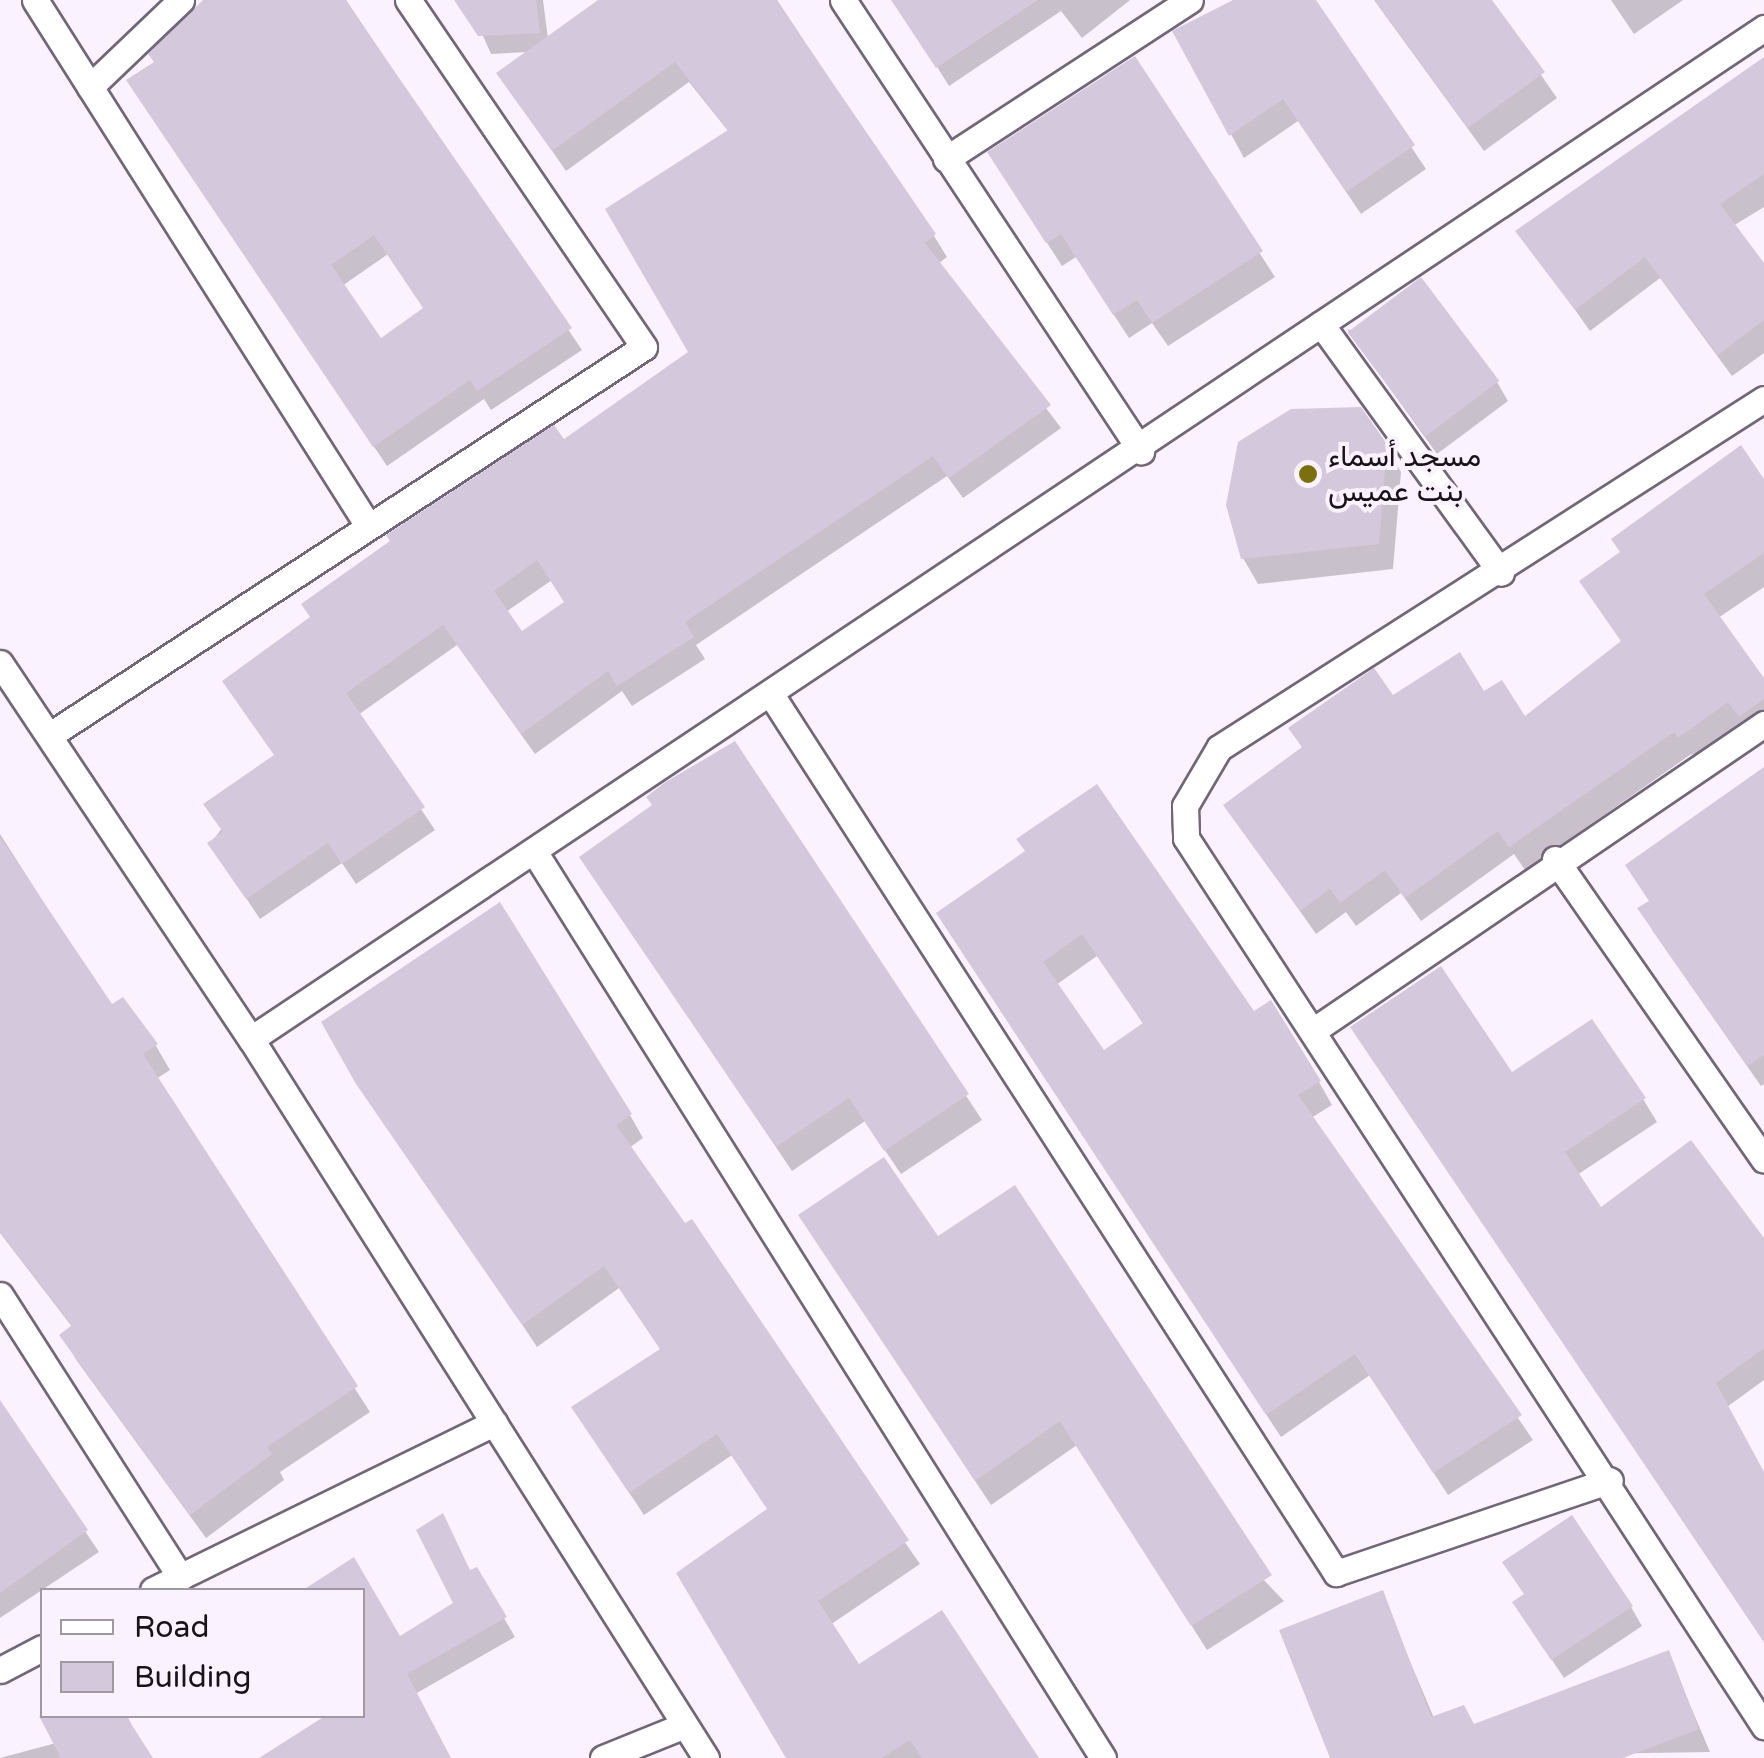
<!DOCTYPE html>
<meta charset="utf-8">
<style>
body{margin:0}
#map{position:relative;width:1764px;height:1758px;overflow:hidden;background:#faf2fe;font-family:"Varela Round",Vazirmatn,sans-serif}
div>[style]{position:absolute}
.shadow>*{inset:0;background:#0003}
.building>*{inset:0;background:#d4c9dc;transform-origin:0 0}
.roads{filter:drop-shadow(2px 0 #726778) drop-shadow(-2px 0 #726778) drop-shadow(0 2px #726778) drop-shadow(0 -2px #726778)}
.minor>*{height:25px;margin:-12.5px;padding:0 12.5px;transform-origin:12.5px;border-radius:12.5px;background:#fff}
.dots>*{width:28px;height:28px;translate:-50% -50%;box-sizing:border-box;border:5px solid #faf2fe;border-radius:50%}
span{translate:-50% -50%;white-space:nowrap;text-align:center;line-height:1.15;-webkit-text-stroke:8px #faf2fe;paint-order:stroke}
.poi-label{font-size:30px;color:#171319}
.left{translate:0 -50%;text-align:left}
.legend{position:absolute;left:40px;top:1588px;width:325px;height:130px;box-sizing:border-box;background:#faf2fe;border:2px solid #9f99a2;margin:0;padding:12px 18px;list-style:none;font-size:30px;color:#171319}
.legend li{display:flex;align-items:center;gap:20px;height:50px}
.legend b{width:50px;border:2px solid #9f99a2}
</style>
<div id="map">
<div class="shadow">
<div style="clip-path:polygon(evenodd,210px 0,346px 0,582px 350px,491px 410px,484px 399px,387px 466px,141px 101px,156px 64px,210px 0,388px 254px,425px 310px,380px 341px,342px 286px,388px 254px)"></div>
<div style="clip-path:polygon(evenodd,467px 0,543px 0,548px 39px,602px 0,777px 0,934px 236px,947px 257px,938px 264px,1061px 428px,963px 498px,947px 476px,696px 645px,705px 659px,632px 706px,622px 691px,535px 754px,457px 645px,358px 715px,435px 830px,356px 884px,342px 863px,260px 919px,210px 844px,276px 757px,225px 682px,692px 353px,729px 132px,689px 82px,566px 171px,499px 74px,529px 52px,491px 54px,467px 0,552px 580px,566px 603px,522px 635px,506px 612px,552px 580px)"></div>
<div style="clip-path:polygon(895px 0,1130px 0,1082px 38px,1061px 11px,949px 86px)"></div>
<div style="clip-path:polygon(1237px 0,1313px 0,1426px 169px,1361px 214px,1298px 121px,1244px 158px,1175px 32px)"></div>
<div style="clip-path:polygon(1374px 0,1489px 0,1557px 98px,1484px 151px)"></div>
<div style="clip-path:polygon(1611px 0,1683px 0,1634px 34px)"></div>
<div style="clip-path:polygon(1134px 59px,1275px 277px,1168px 346px,1152px 323px,1129px 338px,1076px 257px,1062px 266px,1004px 176px)"></div>
<div style="clip-path:polygon(1764px 59px,1764px 207px,1733px 226px,1764px 268px,1764px 353px,1732px 376px,1660px 278px,1590px 331px,1519px 231px)"></div>
<div style="clip-path:polygon(1347px 329px,1497px 382px,1508px 401px,1437px 454px)"></div>
<div style="clip-path:polygon(1385px 445px,1401px 472px,1393px 569px,1258px 584px,1243px 558px)"></div>
<div style="clip-path:polygon(1741px 449px,1764px 483px,1764px 587px,1718px 618px,1764px 683px,1764px 734px,1690px 755px,1525px 870px,1514px 854px,1421px 921px,1401px 893px,1356px 926px,1346px 912px,1316px 934px,1226px 806px,1303px 749px,1291px 729px,1393px 698px,1484px 695px,1525px 720px,1623px 644px,1582px 582px,1622px 553px,1614px 539px)"></div>
<div style="clip-path:polygon(735px 745px,982px 1120px,901px 1174px,865px 1121px,792px 1171px,597px 882px)"></div>
<div style="clip-path:polygon(1764px 770px,1764px 1084px,1761px 1086px,1652px 930px,1651px 902px)"></div>
<div style="clip-path:polygon(0 834px,111px 1008px,122px 1000px,156px 1046px,170px 1070px,156px 1079px,370px 1412px,280px 1472px,284px 1480px,206px 1538px,77px 1361px,62px 1336px,73px 1328px,0 1233px)"></div>
<div style="clip-path:polygon(evenodd,1027px 853px,1253px 1015px,1319px 1082px,1332px 1105px,1311px 1118px,1533px 1440px,1448px 1495px,1370px 1375px,1281px 1437px,953px 936px,1027px 853px,1097px 956px,1144px 1025px,1103px 1054px,1056px 985px,1097px 956px)"></div>
<div style="clip-path:polygon(337px 1046px,630px 1115px,643px 1138px,629px 1148px,920px 1564px,830px 1625px,859px 1668px,1035px 1758px,787px 1758px,769px 1510px,732px 1455px,644px 1515px,588px 1431px,661px 1350px,619px 1288px,537px 1347px)"></div>
<div style="clip-path:polygon(1367px 1051px,1643px 1099px,1657px 1122px,1577px 1175px,1600px 1211px,1764px 1241px,1764px 1380px,1727px 1407px,1764px 1474px,1764px 1642px)"></div>
<div style="clip-path:polygon(816px 1240px,937px 1240px,1284px 1601px,1207px 1650px,1077px 1445px,991px 1505px)"></div>
<div style="clip-path:polygon(0 1405px,99px 1552px,0 1618px)"></div>
<div style="clip-path:polygon(353px 1561px,399px 1640px,457px 1604px,476px 1570px,515px 1637px,415px 1694px,449px 1758px,263px 1758px,330px 1716px,362px 1716px,362px 1590px,307px 1590px)"></div>
<div style="clip-path:polygon(1381px 1593px,1434px 1718px,1473px 1726px,1668px 1653px,1710px 1752px,1330px 1758px)"></div>
<div style="clip-path:polygon(1526px 1596px,1631px 1607px,1642px 1626px,1564px 1678px,1526px 1621px)"></div>
<div style="clip-path:polygon(56px 1716px,127px 1716px,149px 1758px,0 1758px,56px 1743px,45px 1721px)"></div>
</div>
<div class="building">
<div style="clip-path:polygon(evenodd,203px 0,345px 0,572px 328px,477px 391px,470px 380px,373px 447px,126px 80px,154px 62px,148px 54px,203px 0,374px 235px,423px 308px,381px 338px,331px 265px,374px 235px)"></div>
<div style="clip-path:polygon(454px 0,536px 0,540px 33px,478px 36px)"></div>
<div style="clip-path:polygon(evenodd,598px 0,776px 0,936px 234px,925px 243px,1051px 405px,949px 478px,933px 456px,685px 622px,694px 637px,617px 686px,608px 671px,521px 734px,443px 625px,346px 693px,425px 807px,342px 864px,328px 843px,246px 899px,207px 843px,223px 832px,203px 804px,274px 755px,222px 681px,310px 617px,301px 604px,390px 541px,386px 535px,554px 425px,564px 439px,688px 352px,605px 209px,728px 130px,675px 62px,552px 151px,496px 73px,598px 0,537px 560px,564px 602px,522px 631px,494px 591px,537px 560px)"></div>
<div style="clip-path:polygon(891px 0,1038px 0,936px 68px)"></div>
<div style="clip-path:polygon(1233px 0,1316px 0,1415px 145px,1346px 192px,1283px 99px,1229px 136px,1172px 31px)"></div>
<div style="clip-path:polygon(1375px 0,1492px 0,1545px 72px,1468px 128px)"></div>
<div style="clip-path:polygon(1135px 56px,1263px 251px,1152px 323px,1137px 300px,1113px 315px,1061px 234px,1046px 243px,987px 152px)"></div>
<div style="clip-path:polygon(1764px 57px,1764px 174px,1720px 204px,1764px 263px,1764px 320px,1718px 355px,1645px 257px,1575px 310px,1515px 231px)"></div>
<div style="left:1421px;top:277px;width:130px;height:92px;rotate:53deg"></div>
<div style="clip-path:polygon(1361px 407px,1387px 444px,1379px 544px,1241px 559px,1226px 505px,1238px 442px,1291px 409px)"></div>
<div style="clip-path:polygon(1741px 445px,1764px 479px,1764px 553px,1704px 594px,1764px 678px,1764px 699px,1739px 717px,1728px 702px,1678px 738px,1674px 732px,1509px 847px,1498px 831px,1405px 898px,1385px 870px,1340px 903px,1330px 889px,1300px 911px,1223px 805px,1302px 747px,1288px 728px,1374px 668px,1393px 695px,1460px 652px,1484px 691px,1502px 680px,1525px 716px,1621px 641px,1579px 581px,1620px 552px,1611px 539px)"></div>
<div style="clip-path:polygon(735px 741px,969px 1094px,884px 1151px,849px 1098px,776px 1147px,579px 857px,652px 805px,646px 797px,664px 783px)"></div>
<div style="clip-path:polygon(1764px 767px,1764px 1055px,1747px 1066px,1637px 908px,1649px 901px,1625px 865px)"></div>
<div style="clip-path:polygon(evenodd,1097px 784px,1254px 1011px,1271px 1000px,1321px 1081px,1298px 1095px,1522px 1415px,1433px 1473px,1355px 1354px,1266px 1415px,936px 913px,1025px 851px,1016px 839px,1097px 784px,1082px 934px,1143px 1023px,1104px 1050px,1043px 962px,1082px 934px)"></div>
<div style="clip-path:polygon(0 837px,112px 1004px,123px 997px,158px 1044px,143px 1054px,358px 1386px,267px 1447px,272px 1454px,190px 1515px,59px 1335px,72px 1325px,0 1232px)"></div>
<div style="clip-path:polygon(500px 902px,632px 1114px,616px 1125px,685px 1223px,692px 1219px,909px 1540px,818px 1601px,859px 1664px,942px 1610px,1039px 1758px,922px 1758px,910px 1740px,881px 1758px,786px 1758px,676px 1573px,767px 1509px,717px 1434px,629px 1493px,571px 1407px,660px 1349px,604px 1266px,522px 1325px,356px 1084px,321px 1022px)"></div>
<div style="clip-path:polygon(1441px 966px,1512px 1072px,1592px 1019px,1646px 1098px,1565px 1152px,1601px 1207px,1691px 1140px,1764px 1238px,1764px 1348px,1716px 1383px,1764px 1472px,1764px 1642px,1350px 1027px)"></div>
<div style="clip-path:polygon(884px 1157px,938px 1236px,1015px 1185px,1272px 1575px,1191px 1626px,1060px 1421px,975px 1481px,798px 1215px)"></div>
<div style="clip-path:polygon(0 1400px,88px 1530px,0 1593px)"></div>
<div style="clip-path:polygon(443px 1513px,470px 1570px,477px 1567px,507px 1617px,407px 1674px,451px 1758px,259px 1758px,325px 1716px,362px 1716px,362px 1590px,303px 1590px,354px 1557px,400px 1636px,453px 1603px,416px 1530px)"></div>
<div style="clip-path:polygon(1572px 1515px,1633px 1606px,1551px 1660px,1512px 1602px,1524px 1594px,1502px 1562px)"></div>
<div style="clip-path:polygon(1383px 1590px,1431px 1717px,1464px 1705px,1474px 1724px,1669px 1650px,1699px 1729px,1623px 1758px,1330px 1758px,1279px 1630px)"></div>
<div style="clip-path:polygon(39px 1716px,126px 1716px,153px 1758px,61px 1758px)"></div>
</div>
<div class="roads">
<div class="minor">
<div style="left:35px;top:0;width:620px;rotate:57.64deg"></div>
<div style="left:843px;top:0;width:541px;rotate:56.55deg"></div>
<div style="left:90px;top:87px;width:126px;rotate:-43.7deg"></div>
<div style="left:946px;top:159px;width:291px;rotate:-33.1deg"></div>
<div style="left:1321px;top:324px;width:307px;rotate:54.1deg"></div>
<div style="left:1764px;top:399px;width:647px;rotate:147.37deg"></div>
<div style="left:1219px;top:748px;width:67px;rotate:120.4deg"></div>
<div style="left:1185px;top:806px;width:32px;rotate:88deg"></div>
<div style="left:1186px;top:838px;width:1060px;rotate:56.94deg"></div>
<div style="left:0;top:663px;width:452px;rotate:56.3deg"></div>
<div style="left:251px;top:1039px;width:851px;rotate:57.67deg"></div>
<div style="left:772px;top:696px;width:1043px;rotate:57.25deg"></div>
<div style="left:1336px;top:1573px;width:289px;rotate:-18.7deg"></div>
<div style="left:50px;top:735px;width:709px;rotate:-33.15deg"></div>
<div style="left:644px;top:347px;width:420px;rotate:-124.2deg"></div>
<div style="left:537px;top:856px;width:1065px;rotate:57.89deg"></div>
<div style="left:1555px;top:859px;width:366px;rotate:55.2deg"></div>
<div style="left:1317px;top:1028px;width:541px;rotate:-34.22deg"></div>
<div style="left:251px;top:1039px;width:1820px;rotate:-33.75deg"></div>
<div style="left:0;top:1295px;width:335px;rotate:57.4deg"></div>
<div style="left:153px;top:1590px;width:380px;rotate:-26.1deg"></div>
<div style="left:0;top:1670px;width:47px;rotate:-27.6deg"></div>
<div style="left:603px;top:1758px;width:88px;rotate:-21.9deg"></div>
</div>
</div>
<div class="dots">
<div style="left:1308px;top:474px;background:#7a700f"></div>
</div>
<div class="poi-label">
<span class="left" style="left:1328px;top:474px">مسجد أسماء<br>بنت عميس</span>
</div>
<ul class="legend">
<li><b style="height:12px;background:#fff"></b>Road</li>
<li><b style="height:28px;background:#d4c9dc"></b>Building</li>
</ul>
</div>
